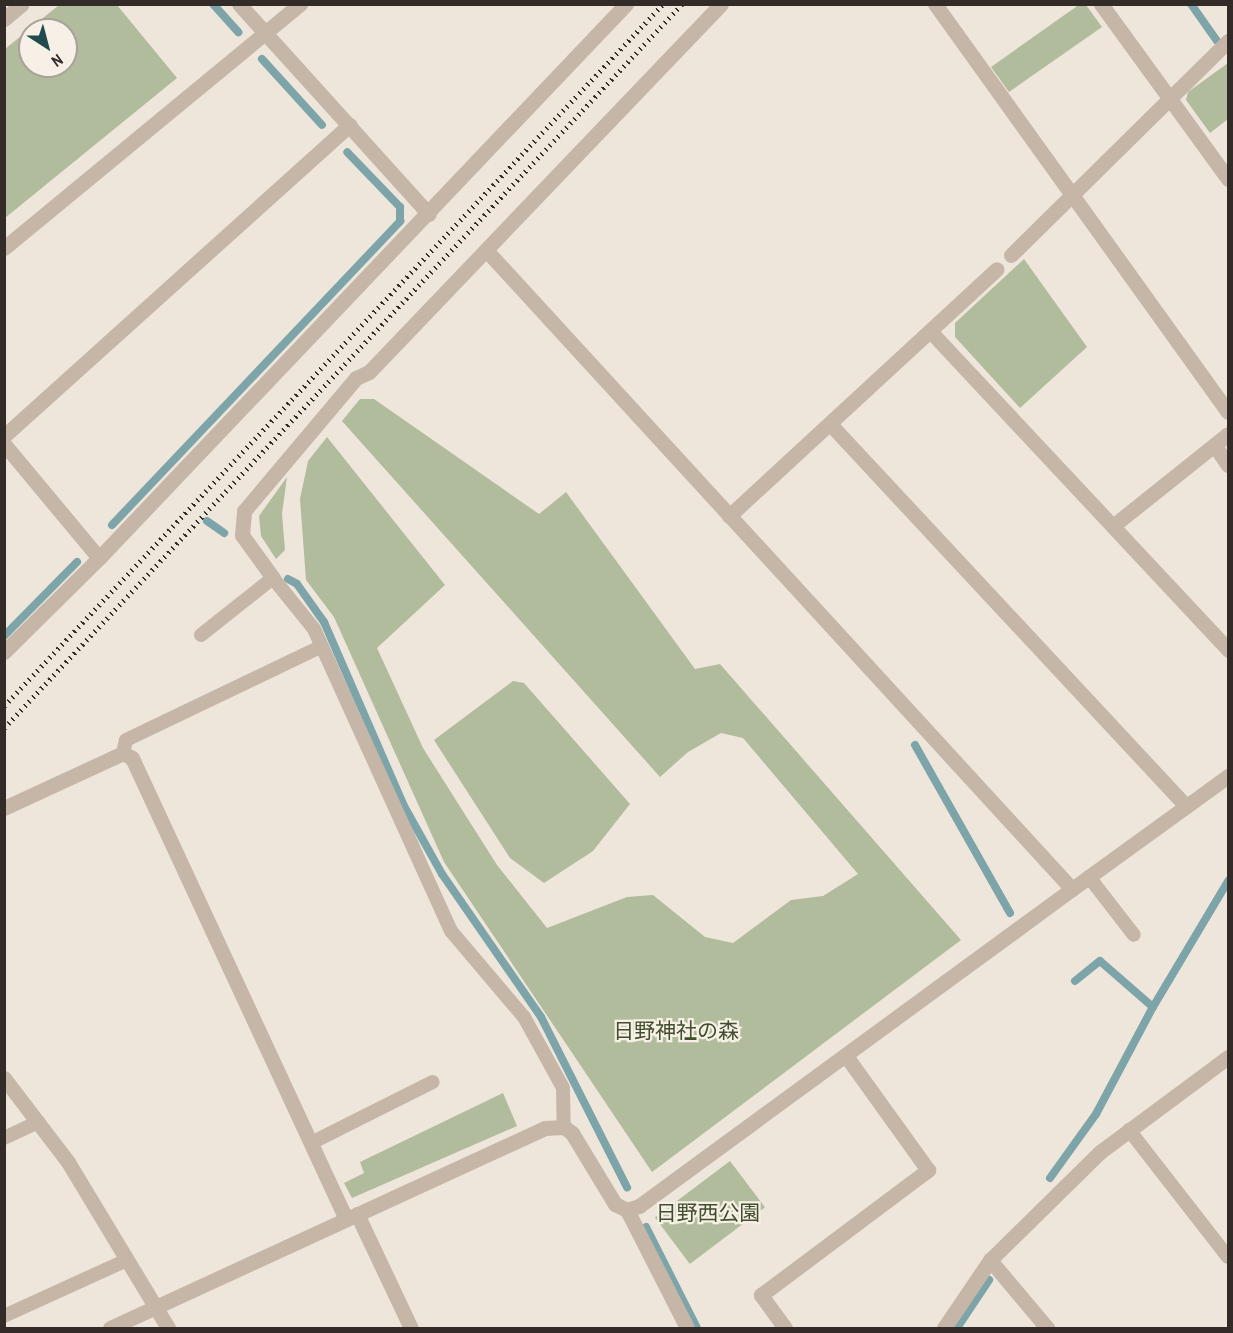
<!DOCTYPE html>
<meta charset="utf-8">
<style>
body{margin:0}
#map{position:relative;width:1233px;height:1333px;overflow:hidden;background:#efe6db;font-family:"Archivo Narrow","Noto Sans JP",sans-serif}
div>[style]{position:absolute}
.green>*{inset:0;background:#b0bc9c;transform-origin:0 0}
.stream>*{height:8px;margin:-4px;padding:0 4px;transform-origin:4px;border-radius:4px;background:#7da5a9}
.service>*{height:14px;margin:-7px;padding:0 7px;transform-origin:7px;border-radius:7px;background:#c5b6a8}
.minor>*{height:15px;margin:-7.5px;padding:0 7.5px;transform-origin:7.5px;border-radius:7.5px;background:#c5b6a8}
.tertiary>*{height:15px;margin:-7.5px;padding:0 7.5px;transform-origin:7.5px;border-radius:7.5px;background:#c5b6a8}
.rail>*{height:4.5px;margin-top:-2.25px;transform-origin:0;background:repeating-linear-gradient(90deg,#332b27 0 1.5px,transparent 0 6px)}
span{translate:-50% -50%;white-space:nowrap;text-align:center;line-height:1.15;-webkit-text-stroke:4.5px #f7f0e6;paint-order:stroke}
.park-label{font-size:21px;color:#414f2e}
.frame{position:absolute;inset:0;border:6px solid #332b27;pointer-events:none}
.north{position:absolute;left:18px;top:18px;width:60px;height:60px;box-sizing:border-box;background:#f7f0e6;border:2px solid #a9a19a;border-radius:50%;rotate:144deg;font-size:16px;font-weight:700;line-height:24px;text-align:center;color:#332b27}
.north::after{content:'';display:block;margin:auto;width:21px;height:27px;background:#214b50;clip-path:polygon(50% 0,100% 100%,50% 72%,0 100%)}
</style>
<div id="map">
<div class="green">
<div style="clip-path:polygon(1080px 4px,1086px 5px,1102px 27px,1009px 92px,991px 67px)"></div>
<div style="clip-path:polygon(evenodd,59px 5px,117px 5px,177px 78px,5px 218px,5px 49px,59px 5px,30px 30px,66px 30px,66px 66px,30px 66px,30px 30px)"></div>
<div style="clip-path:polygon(1228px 63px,1228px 119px,1210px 133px,1186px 100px,1188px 92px)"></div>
<div style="clip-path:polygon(1024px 259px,1087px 347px,1020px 408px,955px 337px,955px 323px)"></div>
<div style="clip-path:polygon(360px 399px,374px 399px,539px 514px,566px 492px,695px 669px,720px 664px,961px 940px,652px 1172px,444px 862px,334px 617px,306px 580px,300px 499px,308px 461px,327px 437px,445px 585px,377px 648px,423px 748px,497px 865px,547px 928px,627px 897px,653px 895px,705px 937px,733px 943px,791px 900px,823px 896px,858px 874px,743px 738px,721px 733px,688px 752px,660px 777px,342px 421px)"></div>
<div style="clip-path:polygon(287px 477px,282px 514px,285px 550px,276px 559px,261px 536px,259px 516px)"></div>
<div style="clip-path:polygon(513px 681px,524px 683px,630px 804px,593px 851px,544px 883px,510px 858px,434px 740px)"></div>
<div style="clip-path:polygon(503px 1093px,517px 1126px,352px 1198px,344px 1183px,364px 1173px,360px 1162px)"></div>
<div style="left:730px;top:1161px;width:58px;height:94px;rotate:53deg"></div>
</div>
<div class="stream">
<div style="left:213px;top:4px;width:38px;rotate:48deg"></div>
<div style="left:1191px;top:4px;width:45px;rotate:54.9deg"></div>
<div style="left:262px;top:59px;width:89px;rotate:47.7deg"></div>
<div style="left:207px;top:521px;width:21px;rotate:35deg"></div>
<div style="left:112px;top:525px;width:419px;rotate:-46.5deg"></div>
<div style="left:400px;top:221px;width:14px;rotate:-90deg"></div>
<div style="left:400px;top:207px;width:76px;rotate:-133.9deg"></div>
<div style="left:288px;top:579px;width:10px;rotate:29deg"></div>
<div style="left:297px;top:584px;width:47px;rotate:54.6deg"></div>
<div style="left:324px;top:622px;width:201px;rotate:66.5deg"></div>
<div style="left:404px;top:806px;width:78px;rotate:60.8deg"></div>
<div style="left:442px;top:874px;width:174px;rotate:55.3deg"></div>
<div style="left:541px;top:1017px;width:191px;rotate:63.2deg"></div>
<div style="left:4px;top:636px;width:104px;rotate:-45.4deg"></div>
<div style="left:915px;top:745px;width:193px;rotate:60.5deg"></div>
<div style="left:1075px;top:981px;width:32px;rotate:-39deg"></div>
<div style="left:1100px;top:961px;width:70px;rotate:41deg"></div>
<div style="left:1050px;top:1178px;width:79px;rotate:-54.3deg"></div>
<div style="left:1096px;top:1114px;width:121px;rotate:-62deg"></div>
<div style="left:1153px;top:1007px;width:147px;rotate:-59.2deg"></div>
<div style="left:646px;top:1227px;width:113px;rotate:63.2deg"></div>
<div style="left:957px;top:1328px;width:58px;rotate:-56.3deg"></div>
</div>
<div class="service">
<div style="left:201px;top:635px;width:92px;rotate:-38.4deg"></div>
<div style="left:273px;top:578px;width:65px;rotate:51.2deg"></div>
<div style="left:314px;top:629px;width:332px;rotate:65.6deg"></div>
<div style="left:451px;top:931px;width:113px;rotate:49.7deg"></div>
<div style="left:524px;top:1017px;width:81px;rotate:61.2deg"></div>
<div style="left:563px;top:1088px;width:39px;rotate:89deg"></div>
<div style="left:123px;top:753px;width:13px;rotate:-77deg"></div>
<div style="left:126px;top:740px;width:217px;rotate:-25.6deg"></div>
<div style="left:1089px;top:877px;width:73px;rotate:52.2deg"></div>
<div style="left:1129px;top:1130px;width:161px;rotate:52.1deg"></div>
<div style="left:4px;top:1138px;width:38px;rotate:-25deg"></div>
<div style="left:311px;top:1143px;width:136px;rotate:-26.6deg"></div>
<div style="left:4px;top:1316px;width:135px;rotate:-24.5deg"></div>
</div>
<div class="minor">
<div style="left:935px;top:4px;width:502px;rotate:54.32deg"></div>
<div style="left:1101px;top:4px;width:216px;rotate:54deg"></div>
<div style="left:4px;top:19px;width:23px;rotate:-40deg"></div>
<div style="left:4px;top:248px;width:384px;rotate:-39.5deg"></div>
<div style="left:486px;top:250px;width:867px;rotate:47.48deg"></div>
<div style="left:1072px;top:889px;width:193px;rotate:-35.9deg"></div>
<div style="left:1011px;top:255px;width:305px;rotate:-44.6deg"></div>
<div style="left:930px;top:331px;width:437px;rotate:46.9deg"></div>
<div style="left:830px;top:424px;width:522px;rotate:47.02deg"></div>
<div style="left:4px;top:436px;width:465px;rotate:-42deg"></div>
<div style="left:4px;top:444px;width:148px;rotate:50.2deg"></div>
<div style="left:1215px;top:446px;width:23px;rotate:56deg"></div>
<div style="left:729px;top:516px;width:364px;rotate:-42.7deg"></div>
<div style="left:1114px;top:525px;width:146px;rotate:-38.6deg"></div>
<div style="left:273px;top:578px;width:53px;rotate:-125.8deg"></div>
<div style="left:242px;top:535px;width:24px;rotate:-85deg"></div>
<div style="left:244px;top:511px;width:174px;rotate:-49.9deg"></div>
<div style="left:356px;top:378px;width:14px;rotate:-25deg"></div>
<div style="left:369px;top:372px;width:509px;rotate:-46.27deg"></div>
<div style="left:4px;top:652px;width:134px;rotate:-44.7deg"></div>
<div style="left:99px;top:558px;width:765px;rotate:-46.43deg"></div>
<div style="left:4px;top:808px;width:131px;rotate:-24.8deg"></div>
<div style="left:123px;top:753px;width:10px;rotate:29deg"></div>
<div style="left:132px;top:758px;width:508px;rotate:65.1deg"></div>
<div style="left:627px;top:1210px;width:132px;rotate:63deg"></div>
<div style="left:357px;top:1214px;width:126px;rotate:64.7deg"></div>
<div style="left:990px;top:1260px;width:89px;rotate:50deg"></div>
<div style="left:785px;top:1328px;width:41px;rotate:-126deg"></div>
<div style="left:761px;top:1295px;width:209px;rotate:-36.8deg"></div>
<div style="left:928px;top:1170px;width:140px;rotate:-125.7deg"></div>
<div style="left:944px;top:1328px;width:82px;rotate:-55.9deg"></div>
<div style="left:990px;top:1260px;width:154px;rotate:-44.5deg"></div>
<div style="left:1100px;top:1152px;width:159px;rotate:-36.6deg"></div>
</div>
<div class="tertiary">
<div style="left:239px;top:4px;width:283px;rotate:47.9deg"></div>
<div style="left:4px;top:1078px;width:106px;rotate:52.7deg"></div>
<div style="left:68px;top:1162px;width:194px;rotate:58.9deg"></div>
<div style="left:110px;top:1328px;width:479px;rotate:-24.7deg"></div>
<div style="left:545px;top:1128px;width:19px;rotate:-3deg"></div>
<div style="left:564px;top:1127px;width:10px;rotate:37deg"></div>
<div style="left:572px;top:1133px;width:83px;rotate:58.8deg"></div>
<div style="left:615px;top:1204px;width:13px;rotate:27deg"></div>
<div style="left:627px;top:1210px;width:13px;rotate:-18deg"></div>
<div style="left:639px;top:1206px;width:537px;rotate:-36.21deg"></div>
</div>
<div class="rail">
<div style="left:4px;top:706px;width:963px;rotate:-46.81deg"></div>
<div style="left:4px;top:728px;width:992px;rotate:-46.88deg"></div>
</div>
<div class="park-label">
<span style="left:676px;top:1031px">日野神社の森</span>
<span style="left:708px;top:1213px">日野西公園</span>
</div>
<div class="frame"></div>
<div class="north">N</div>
</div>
